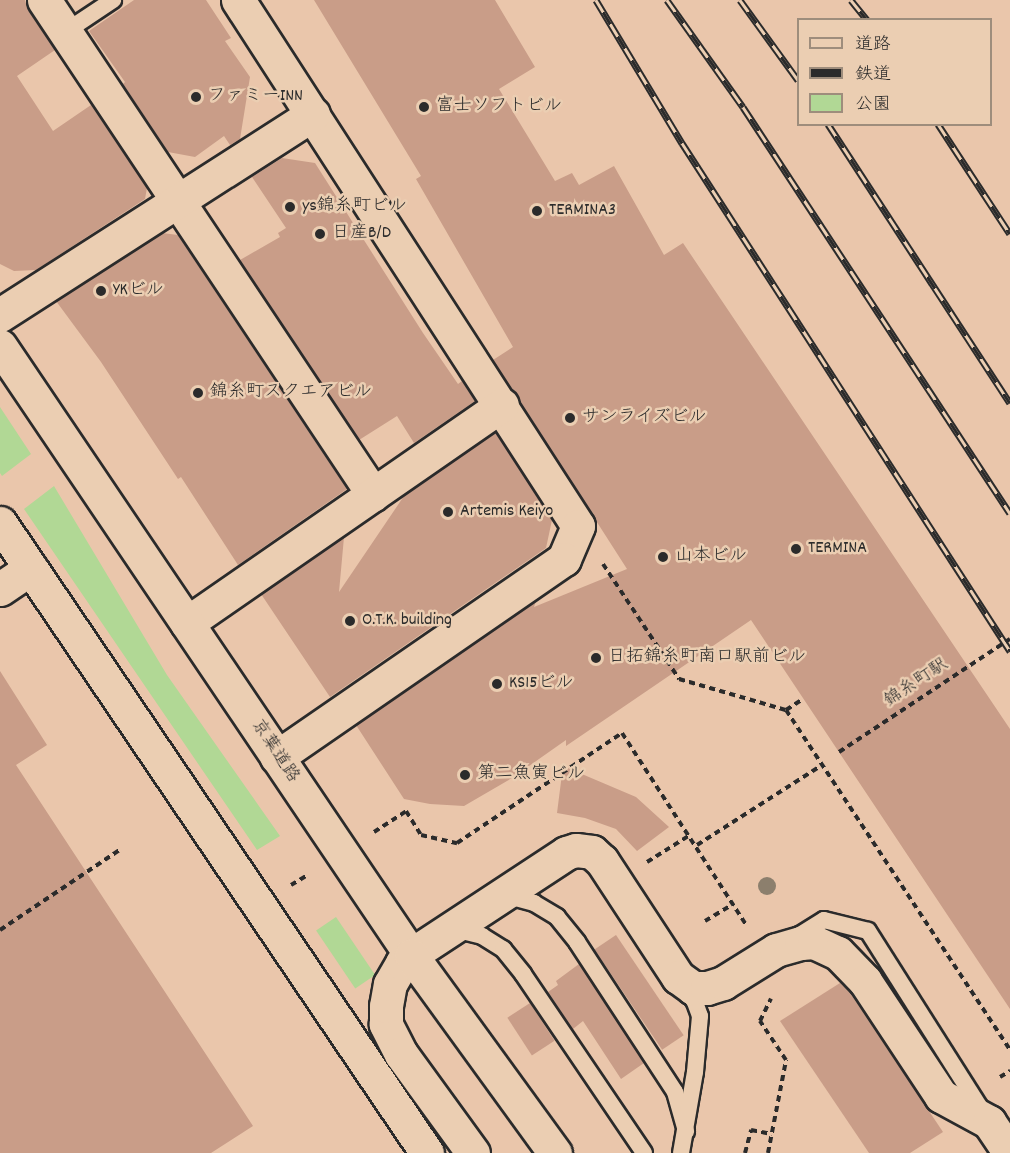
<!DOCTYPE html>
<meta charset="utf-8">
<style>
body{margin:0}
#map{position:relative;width:1010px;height:1153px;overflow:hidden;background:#eac6ab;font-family:Dekko,"Klee One",sans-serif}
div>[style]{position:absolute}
.green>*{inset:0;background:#b1d895;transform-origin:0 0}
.building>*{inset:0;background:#c99d88;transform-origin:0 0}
.path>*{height:4px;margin-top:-2px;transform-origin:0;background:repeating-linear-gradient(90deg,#2b2b2b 0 6px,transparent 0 10.5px)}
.roads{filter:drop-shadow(2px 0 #2b2b2b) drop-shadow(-2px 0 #2b2b2b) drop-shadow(0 2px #2b2b2b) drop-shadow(0 -2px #2b2b2b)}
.lane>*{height:16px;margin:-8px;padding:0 8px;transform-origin:8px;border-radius:8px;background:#ebceb2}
.street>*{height:33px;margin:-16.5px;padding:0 16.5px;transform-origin:16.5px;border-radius:16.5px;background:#ebceb2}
.secondary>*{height:33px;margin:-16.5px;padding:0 16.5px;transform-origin:16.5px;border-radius:16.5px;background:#ebceb2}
.highway>*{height:33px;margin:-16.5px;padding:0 16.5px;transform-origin:16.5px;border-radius:16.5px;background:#ebceb2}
.rail>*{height:7px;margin-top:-3.5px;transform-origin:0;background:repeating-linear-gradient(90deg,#ebceb2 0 14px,#2b2b2b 0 28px);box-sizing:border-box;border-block:2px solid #2b2b2b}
.trees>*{width:18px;height:18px;margin:-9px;border-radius:50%;background:#8c7f6d}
.dots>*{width:16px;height:16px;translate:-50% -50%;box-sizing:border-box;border:3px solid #ebceb2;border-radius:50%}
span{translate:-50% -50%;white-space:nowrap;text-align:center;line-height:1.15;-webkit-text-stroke:5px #ebceb2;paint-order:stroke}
.poi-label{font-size:18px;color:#2b2b2b}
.left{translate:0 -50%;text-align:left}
.street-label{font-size:18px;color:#2b2b2b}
.legend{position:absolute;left:797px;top:18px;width:195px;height:108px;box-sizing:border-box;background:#ebceb2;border:2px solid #9e8d7c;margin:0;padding:8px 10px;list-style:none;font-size:18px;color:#2b2b2b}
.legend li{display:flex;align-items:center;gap:12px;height:30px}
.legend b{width:30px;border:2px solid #9e8d7c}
</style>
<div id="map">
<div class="green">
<div style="clip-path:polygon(0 407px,31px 454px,2px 476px,0 473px)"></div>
<div style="clip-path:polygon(54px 486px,167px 675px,280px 836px,257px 850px,24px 509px)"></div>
<div style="left:336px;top:917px;width:70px;height:24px;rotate:56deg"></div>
</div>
<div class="building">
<div style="clip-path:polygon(0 0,25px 0,28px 10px,55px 50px,17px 76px,53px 131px,91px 105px,147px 188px,145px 199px,36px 270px,14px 271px,0 264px)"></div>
<div style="clip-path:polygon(134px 0,206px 0,231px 38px,225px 41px,250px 77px,240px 139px,230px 145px,224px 136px,195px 157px,168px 152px,123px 84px,125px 82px,89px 31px)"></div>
<div style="clip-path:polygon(314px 0,495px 0,535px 67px,499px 89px,555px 181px,572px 173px,579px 185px,614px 166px,664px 255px,683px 243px,1010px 729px,1010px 1009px,751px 620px,566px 746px,566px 740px,512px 778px,464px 806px,430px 804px,404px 799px,356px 725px,536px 601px,534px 607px,627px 569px,493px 360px,513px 347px,416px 179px,421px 176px)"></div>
<div style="clip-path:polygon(282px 158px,315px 163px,423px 333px,458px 384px,462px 381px,475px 401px,414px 443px,397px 416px,359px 440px,240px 260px,280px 237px,278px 233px,286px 228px,252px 177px)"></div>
<div style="clip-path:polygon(162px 233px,178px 235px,347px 489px,238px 565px,181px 477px,178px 479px,101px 362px,56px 301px)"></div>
<div style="clip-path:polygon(495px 432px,552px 520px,546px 548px,330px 697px,261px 594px,344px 537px,339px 592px,404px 496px)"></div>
<div style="clip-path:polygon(0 671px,47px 745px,16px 765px,253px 1126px,211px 1153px,0 1153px)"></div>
<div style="clip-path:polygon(563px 766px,636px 797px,669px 827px,637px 851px,616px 829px,585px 818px,557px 813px)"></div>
<div style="left:616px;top:935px;width:121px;height:26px;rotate:56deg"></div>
<div style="clip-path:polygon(579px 964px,644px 1063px,621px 1079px,583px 1021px,573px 1029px,548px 992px,558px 985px,556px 981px)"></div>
<div style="clip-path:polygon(840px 983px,850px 993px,943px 1132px,910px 1153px,869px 1153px,780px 1021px)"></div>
<div style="left:530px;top:1003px;width:45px;height:27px;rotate:57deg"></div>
</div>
<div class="path">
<div style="left:603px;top:564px;width:138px;rotate:56.5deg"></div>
<div style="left:679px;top:679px;width:111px;rotate:16.2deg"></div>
<div style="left:786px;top:710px;width:407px;rotate:56.6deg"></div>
<div style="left:786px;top:710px;width:17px;rotate:-33deg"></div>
<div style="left:839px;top:752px;width:205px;rotate:-33.5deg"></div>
<div style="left:374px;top:832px;width:38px;rotate:-33deg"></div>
<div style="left:406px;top:811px;width:28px;rotate:58deg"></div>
<div style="left:421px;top:835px;width:37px;rotate:13deg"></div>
<div style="left:457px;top:843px;width:198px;rotate:-33.7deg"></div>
<div style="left:622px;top:733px;width:229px;rotate:57.1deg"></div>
<div style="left:697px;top:845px;width:148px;rotate:-32.6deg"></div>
<div style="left:647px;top:862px;width:51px;rotate:-32.1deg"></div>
<div style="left:291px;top:885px;width:17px;rotate:-31deg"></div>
<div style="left:705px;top:921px;width:33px;rotate:-31deg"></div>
<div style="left:0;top:930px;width:146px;rotate:-33.8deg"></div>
<div style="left:1000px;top:1077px;width:12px;rotate:-31deg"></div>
<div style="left:745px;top:1153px;width:24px;rotate:-75deg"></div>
<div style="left:751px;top:1130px;width:21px;rotate:11deg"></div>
<div style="left:768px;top:1153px;width:95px;rotate:-79deg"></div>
<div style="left:786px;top:1060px;width:47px;rotate:-123.7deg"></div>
<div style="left:760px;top:1021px;width:25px;rotate:-64deg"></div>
</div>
<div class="roads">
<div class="lane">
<div style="left:65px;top:32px;width:58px;rotate:-33.7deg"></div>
<div style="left:502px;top:900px;width:10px;rotate:-17deg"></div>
<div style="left:512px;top:897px;width:23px;rotate:15deg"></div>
<div style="left:534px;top:903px;width:27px;rotate:31deg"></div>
<div style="left:557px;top:917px;width:32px;rotate:51deg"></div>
<div style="left:577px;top:942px;width:179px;rotate:56.8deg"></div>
<div style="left:675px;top:1092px;width:41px;rotate:74.2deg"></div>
<div style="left:452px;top:933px;width:10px;rotate:-11deg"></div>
<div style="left:462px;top:931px;width:21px;rotate:14deg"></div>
<div style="left:482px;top:936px;width:25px;rotate:32deg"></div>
<div style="left:503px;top:949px;width:32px;rotate:51deg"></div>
<div style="left:523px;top:974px;width:216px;rotate:55.9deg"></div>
<div style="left:795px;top:938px;width:34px;rotate:-32deg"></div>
<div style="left:824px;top:920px;width:45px;rotate:14deg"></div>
<div style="left:868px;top:931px;width:214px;rotate:57.6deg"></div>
<div style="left:681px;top:1153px;width:82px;rotate:-80.2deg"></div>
<div style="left:695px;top:1072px;width:56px;rotate:-84.9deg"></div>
<div style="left:700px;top:1016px;width:15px;rotate:-110deg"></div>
<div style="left:695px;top:1002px;width:19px;rotate:-125deg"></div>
</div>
<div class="street">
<div style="left:44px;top:0;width:594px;rotate:56.34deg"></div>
<div style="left:238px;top:0;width:626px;rotate:57.12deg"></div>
<div style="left:578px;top:526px;width:36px;rotate:113deg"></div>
<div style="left:564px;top:559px;width:349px;rotate:145.4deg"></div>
<div style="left:0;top:315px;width:372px;rotate:-32.7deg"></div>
<div style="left:187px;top:623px;width:383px;rotate:-34.7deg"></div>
<div style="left:473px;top:1153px;width:122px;rotate:-126deg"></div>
<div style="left:401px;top:1054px;width:34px;rotate:-117deg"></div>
<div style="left:386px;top:1024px;width:18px;rotate:-90deg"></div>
<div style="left:386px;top:1006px;width:22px;rotate:-80deg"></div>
<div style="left:390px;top:984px;width:24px;rotate:-60deg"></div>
<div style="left:402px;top:963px;width:12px;rotate:-42deg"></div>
<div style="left:411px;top:955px;width:186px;rotate:-33.3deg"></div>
<div style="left:566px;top:853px;width:10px;rotate:-17deg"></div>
<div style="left:576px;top:850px;width:16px;rotate:7deg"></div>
<div style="left:592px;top:852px;width:13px;rotate:42deg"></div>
<div style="left:602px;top:861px;width:139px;rotate:56.8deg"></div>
<div style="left:678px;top:977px;width:19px;rotate:36deg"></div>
<div style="left:693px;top:988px;width:14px"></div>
<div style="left:707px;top:988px;width:17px;rotate:-17deg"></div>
<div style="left:723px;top:983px;width:62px;rotate:-31.9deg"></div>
<div style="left:776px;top:950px;width:26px;rotate:-16deg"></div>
<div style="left:801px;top:943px;width:13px;rotate:-4deg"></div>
<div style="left:814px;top:942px;width:26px;rotate:25deg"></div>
<div style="left:838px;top:953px;width:39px;rotate:46deg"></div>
<div style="left:865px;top:981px;width:138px;rotate:56.5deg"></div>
<div style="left:941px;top:1096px;width:55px;rotate:28.4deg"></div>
<div style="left:989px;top:1122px;width:37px;rotate:56deg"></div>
</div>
<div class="secondary">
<div style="left:0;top:589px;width:37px;rotate:-34deg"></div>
</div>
<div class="highway">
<div style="left:0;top:346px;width:735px;rotate:55.99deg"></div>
<div style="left:411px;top:955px;width:245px;rotate:54deg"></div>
<div style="left:0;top:523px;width:761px;rotate:55.87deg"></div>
</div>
</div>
<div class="rail">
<div style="left:596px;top:0;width:167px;rotate:59deg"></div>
<div style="left:682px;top:143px;width:605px;rotate:57.15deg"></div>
<div style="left:667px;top:0;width:131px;rotate:54.6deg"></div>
<div style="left:743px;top:107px;width:486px;rotate:56.7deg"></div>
<div style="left:740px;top:0;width:99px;rotate:54.1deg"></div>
<div style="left:851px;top:0;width:26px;rotate:51deg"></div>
<div style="left:828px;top:124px;width:333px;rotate:56.9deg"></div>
<div style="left:938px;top:124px;width:131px;rotate:56.8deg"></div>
</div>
<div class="trees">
<div style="left:767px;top:886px"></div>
</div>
<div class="dots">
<div style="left:196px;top:97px;background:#2b2b2b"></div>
<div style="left:424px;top:107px;background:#2b2b2b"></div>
<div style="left:290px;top:207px;background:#2b2b2b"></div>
<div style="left:537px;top:211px;background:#2b2b2b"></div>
<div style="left:320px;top:234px;background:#2b2b2b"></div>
<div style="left:101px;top:291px;background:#2b2b2b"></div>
<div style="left:198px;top:393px;background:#2b2b2b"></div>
<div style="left:570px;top:418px;background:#2b2b2b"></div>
<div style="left:448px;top:512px;background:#2b2b2b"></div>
<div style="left:796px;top:549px;background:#2b2b2b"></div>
<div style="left:663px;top:557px;background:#2b2b2b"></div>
<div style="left:350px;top:621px;background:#2b2b2b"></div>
<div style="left:596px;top:658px;background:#2b2b2b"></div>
<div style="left:497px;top:684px;background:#2b2b2b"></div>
<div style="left:465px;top:775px;background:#2b2b2b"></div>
</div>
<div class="poi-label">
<span class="left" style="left:208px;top:97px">ファミーINN</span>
<span class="left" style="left:436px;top:107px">富士ソフトビル</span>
<span class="left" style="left:302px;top:207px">ys錦糸町ビル</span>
<span class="left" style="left:549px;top:211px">TERMINA3</span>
<span class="left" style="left:332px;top:234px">日産B/D</span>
<span class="left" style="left:113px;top:291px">YKビル</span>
<span class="left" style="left:210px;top:393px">錦糸町スクエアビル</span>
<span class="left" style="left:582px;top:418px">サンライズビル</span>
<span class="left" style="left:460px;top:512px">Artemis Keiyo</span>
<span class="left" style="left:808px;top:549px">TERMINA</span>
<span class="left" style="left:675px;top:557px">山本ビル</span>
<span class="left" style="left:362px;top:621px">O.T.K. building</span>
<span class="left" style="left:608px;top:658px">日拓錦糸町南口駅前ビル</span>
<span class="left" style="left:509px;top:684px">KS15ビル</span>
<span class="left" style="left:477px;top:775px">第二魚寅ビル</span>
</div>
<div class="street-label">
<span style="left:917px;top:684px;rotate:-34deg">錦糸町駅</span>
<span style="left:274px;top:752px;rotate:56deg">京葉道路</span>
</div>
<ul class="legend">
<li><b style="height:8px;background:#ebceb2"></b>道路</li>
<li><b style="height:8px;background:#2b2b2b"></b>鉄道</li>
<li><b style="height:16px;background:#b1d895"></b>公園</li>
</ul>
</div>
